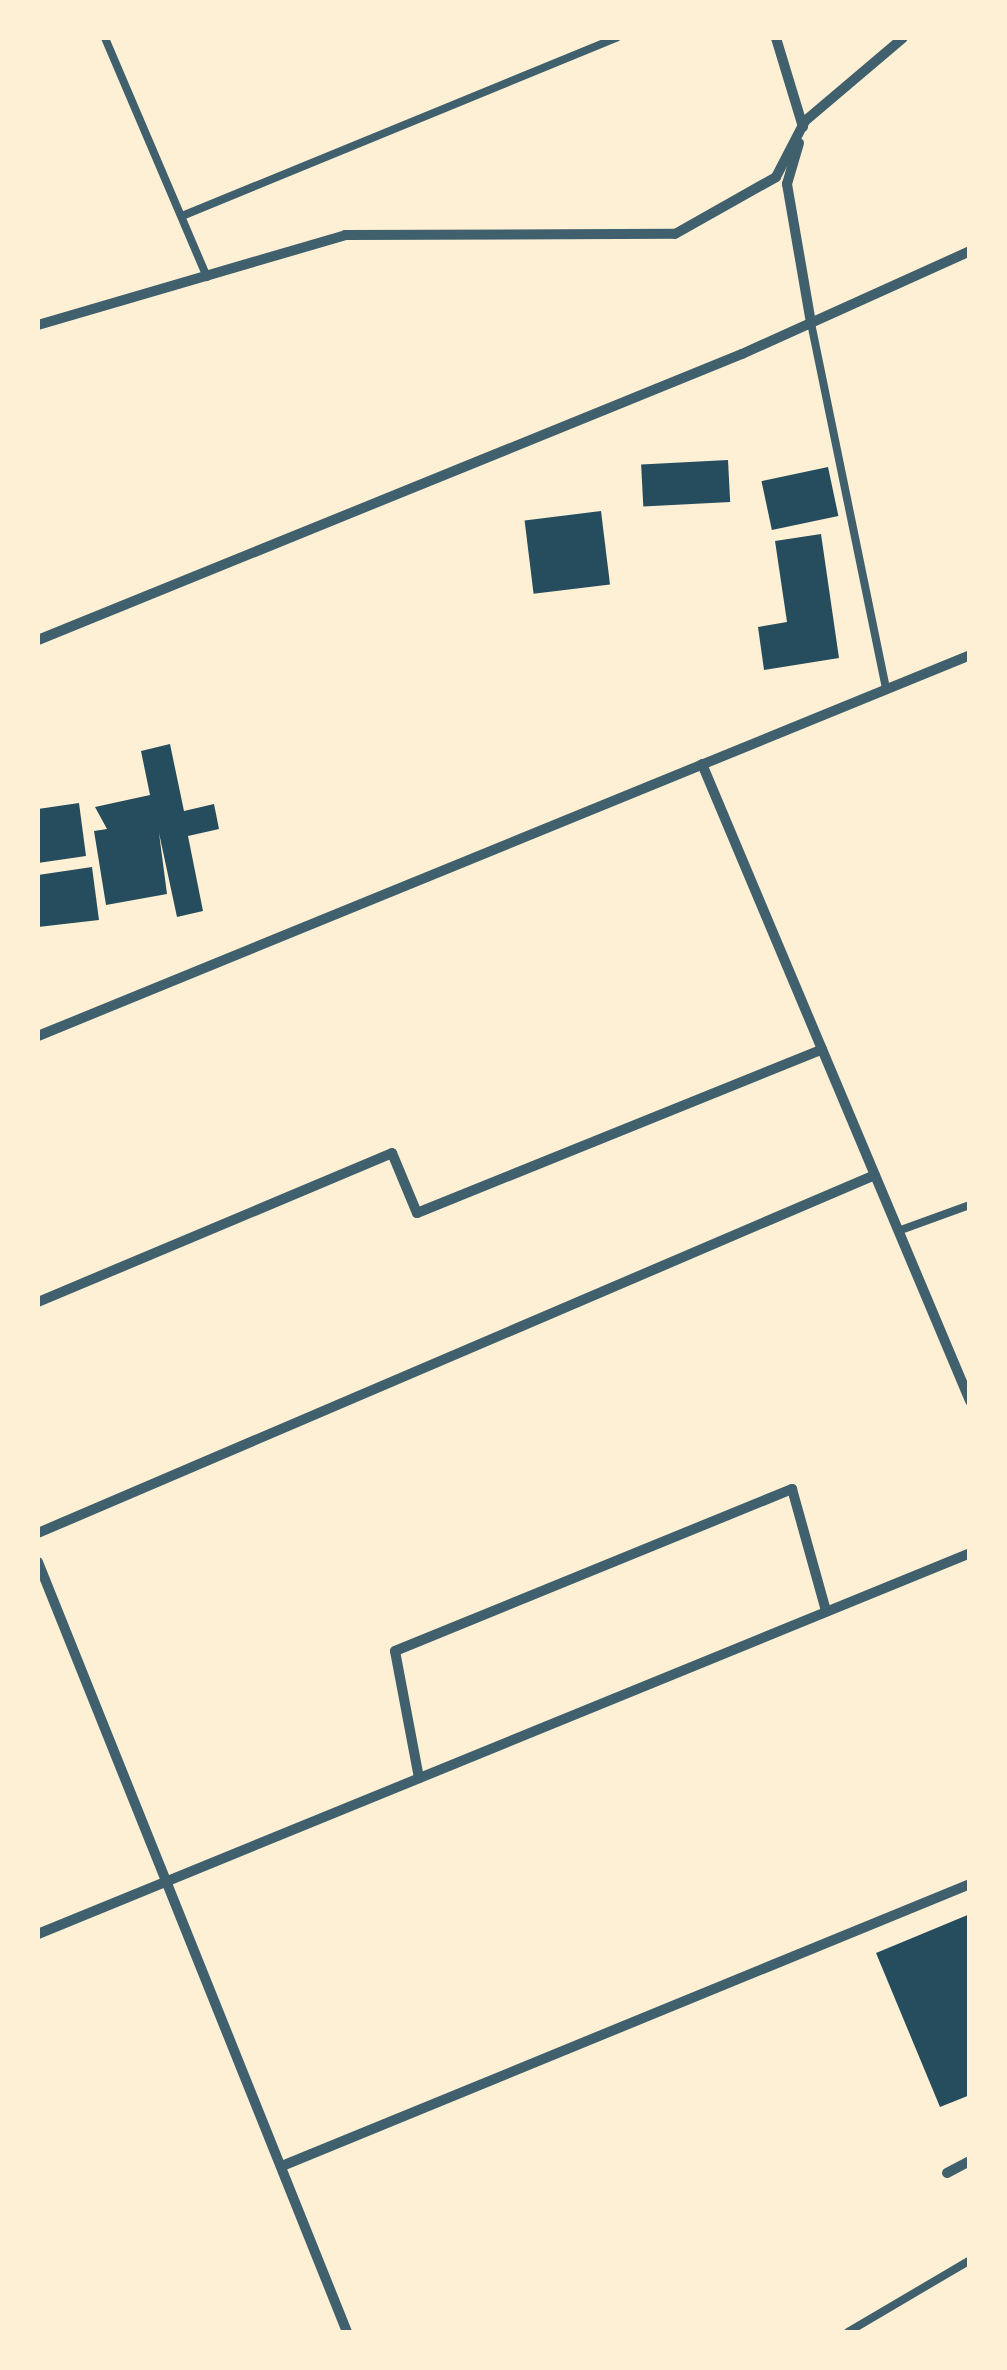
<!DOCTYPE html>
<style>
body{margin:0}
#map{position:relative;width:1007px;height:2370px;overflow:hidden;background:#fdf0d5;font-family:"Nunito Sans",sans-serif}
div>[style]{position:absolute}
.building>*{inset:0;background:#264d5e;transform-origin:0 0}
.service>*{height:8px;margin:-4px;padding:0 4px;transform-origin:4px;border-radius:4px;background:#3f606c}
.minor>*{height:10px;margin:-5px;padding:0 5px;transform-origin:5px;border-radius:5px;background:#3f606c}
span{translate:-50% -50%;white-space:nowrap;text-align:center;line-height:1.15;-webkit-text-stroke:8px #fdf0d5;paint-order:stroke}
.frame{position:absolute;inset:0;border:40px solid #fdf0d5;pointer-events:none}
</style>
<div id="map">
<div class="building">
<div style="left:728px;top:460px;width:42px;height:87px;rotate:87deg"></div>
<div style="left:828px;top:467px;width:50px;height:68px;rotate:78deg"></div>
<div style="left:601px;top:511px;width:74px;height:77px;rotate:83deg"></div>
<div style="clip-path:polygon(821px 534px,839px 658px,764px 670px,758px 627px,787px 622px,775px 541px)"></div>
<div style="clip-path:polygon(170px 744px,184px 811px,214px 804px,219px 829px,188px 836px,203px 911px,177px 917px,159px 833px,167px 894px,106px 905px,94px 831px,107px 829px,95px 807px,150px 795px,141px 751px)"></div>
<div style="clip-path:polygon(79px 803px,86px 856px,38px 863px,38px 809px)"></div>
<div style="clip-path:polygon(92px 867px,99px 920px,38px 927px,38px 875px)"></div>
<div style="clip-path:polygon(970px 1914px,970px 2095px,940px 2107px,876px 1953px)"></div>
</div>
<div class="service">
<div style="left:105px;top:38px;width:260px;rotate:66.9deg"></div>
<div style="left:182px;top:216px;width:470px;rotate:-22.3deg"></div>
<div style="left:811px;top:323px;width:374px;rotate:78.4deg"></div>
<div style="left:898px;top:1231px;width:77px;rotate:-19.9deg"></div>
<div style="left:848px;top:2332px;width:142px;rotate:-30.5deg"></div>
</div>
<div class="minor">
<div style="left:776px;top:38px;width:93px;rotate:73.1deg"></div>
<div style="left:799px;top:143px;width:43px;rotate:106.3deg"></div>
<div style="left:787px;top:184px;width:141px;rotate:80.2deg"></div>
<div style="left:38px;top:325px;width:320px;rotate:-16.3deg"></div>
<div style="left:345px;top:235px;width:330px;rotate:-0.2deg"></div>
<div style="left:675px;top:234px;width:116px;rotate:-29.4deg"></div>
<div style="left:776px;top:177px;width:63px;rotate:-62.6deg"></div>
<div style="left:805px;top:121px;width:128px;rotate:-40.3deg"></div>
<div style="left:38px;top:640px;width:760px;rotate:-22.11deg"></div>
<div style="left:742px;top:354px;width:250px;rotate:-24.3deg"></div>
<div style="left:702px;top:764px;width:691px;rotate:67.18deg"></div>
<div style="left:38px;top:1036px;width:1007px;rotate:-22.23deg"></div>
<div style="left:38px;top:1302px;width:384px;rotate:-22.8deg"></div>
<div style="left:392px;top:1153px;width:65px;rotate:67.4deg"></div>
<div style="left:417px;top:1213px;width:437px;rotate:-22deg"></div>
<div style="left:38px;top:1533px;width:910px;rotate:-23.16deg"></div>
<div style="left:38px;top:1562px;width:830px;rotate:68.13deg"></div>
<div style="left:419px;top:1778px;width:129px;rotate:-100.7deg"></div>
<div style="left:395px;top:1651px;width:429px;rotate:-22.2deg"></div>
<div style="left:792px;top:1489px;width:127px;rotate:74.4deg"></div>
<div style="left:38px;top:1934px;width:1007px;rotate:-22.23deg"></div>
<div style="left:282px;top:2166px;width:744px;rotate:-22.29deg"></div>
<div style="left:947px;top:2173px;width:26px;rotate:-28deg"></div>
</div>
<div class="frame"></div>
</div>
